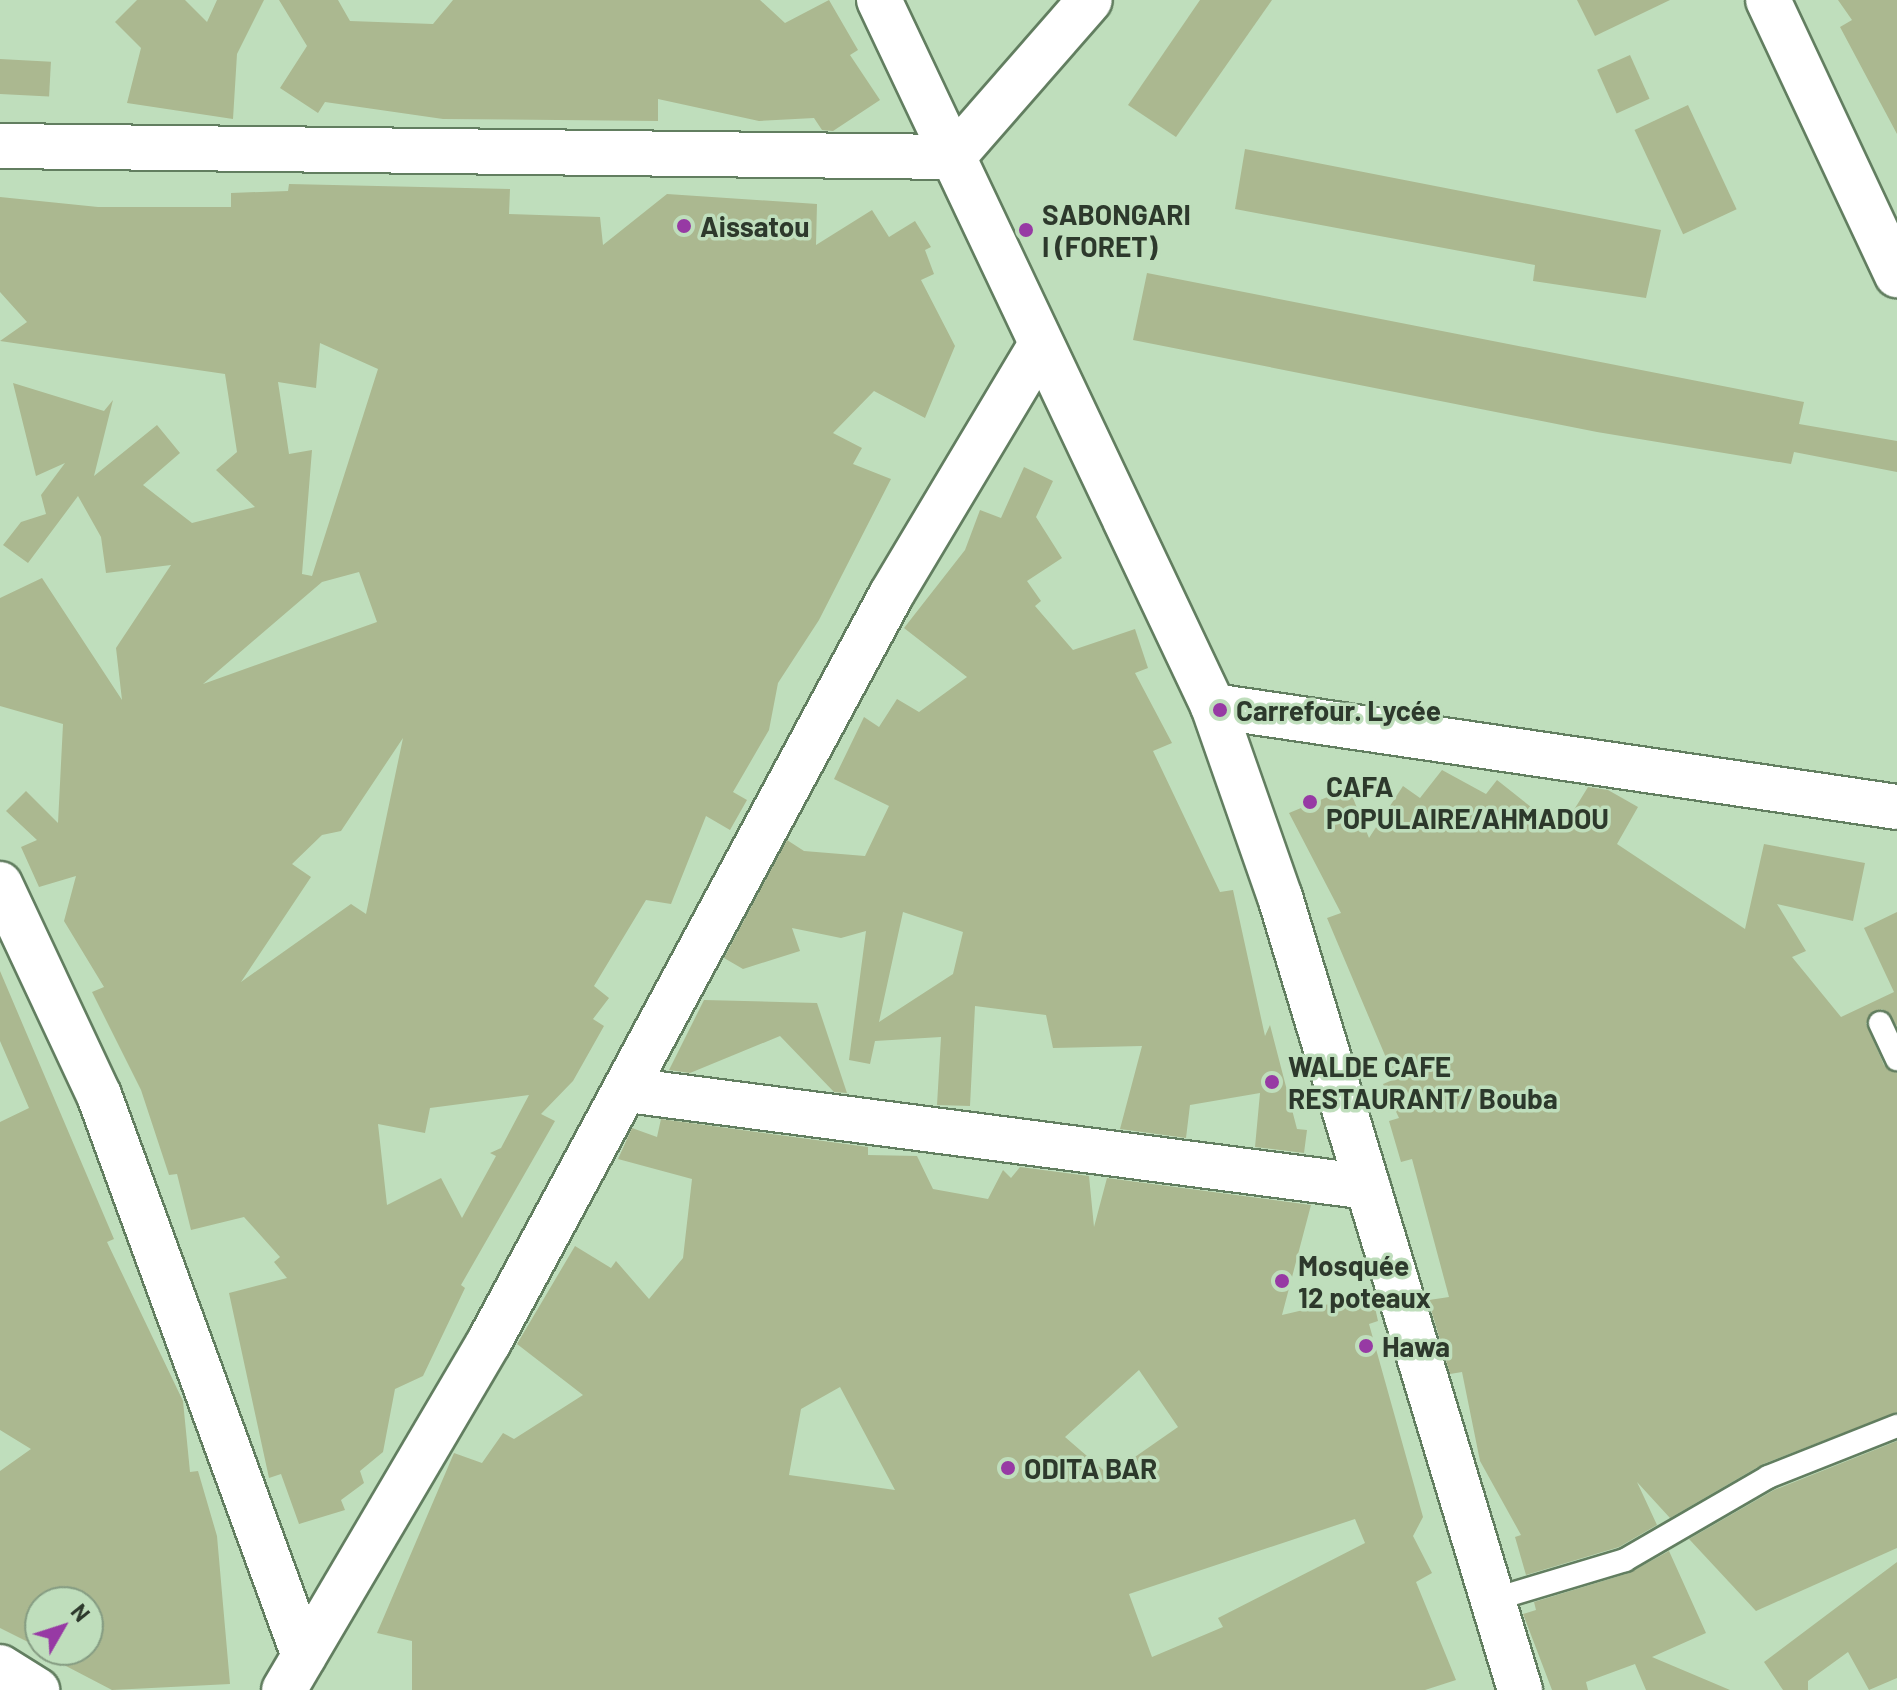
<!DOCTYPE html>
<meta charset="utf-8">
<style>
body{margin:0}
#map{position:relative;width:1897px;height:1690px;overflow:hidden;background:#bfdebc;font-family:Barlow,sans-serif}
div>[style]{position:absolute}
.building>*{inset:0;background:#abb890;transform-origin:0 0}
.roads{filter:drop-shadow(2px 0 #627e60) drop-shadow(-2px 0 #627e60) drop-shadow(0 2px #627e60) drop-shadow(0 -2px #627e60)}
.service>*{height:22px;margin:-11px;padding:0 11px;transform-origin:11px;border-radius:11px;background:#fff}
.minor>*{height:44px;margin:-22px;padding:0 22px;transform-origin:22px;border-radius:22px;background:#fff}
.tertiary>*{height:44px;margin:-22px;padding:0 22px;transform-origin:22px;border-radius:22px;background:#fff}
.dots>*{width:22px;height:22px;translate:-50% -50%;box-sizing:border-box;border:4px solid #bfdebc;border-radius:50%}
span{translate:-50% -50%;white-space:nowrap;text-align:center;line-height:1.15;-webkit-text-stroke:7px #bfdebc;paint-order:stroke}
.poi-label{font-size:28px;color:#2d392c;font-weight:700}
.left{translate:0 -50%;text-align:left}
.north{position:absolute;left:24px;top:1586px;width:80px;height:80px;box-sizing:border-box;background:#bfdebc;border:2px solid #859c82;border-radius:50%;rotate:51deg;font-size:22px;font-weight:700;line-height:32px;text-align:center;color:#2d392c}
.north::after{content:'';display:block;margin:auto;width:28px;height:36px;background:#973aa4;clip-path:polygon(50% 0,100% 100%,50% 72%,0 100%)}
</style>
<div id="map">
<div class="building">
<div style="clip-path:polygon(137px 0,185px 0,207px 22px,217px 0,264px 0,237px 54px,233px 119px,127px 103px,141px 48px,115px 22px)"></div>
<div style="clip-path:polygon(279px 0,338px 0,350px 21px,433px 24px,453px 0,760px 0,785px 23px,829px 0,858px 50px,850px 55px,880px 100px,833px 131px,822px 130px,814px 118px,759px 121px,658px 99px,658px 121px,443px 119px,325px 102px,318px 113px,280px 88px,307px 46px)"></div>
<div style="clip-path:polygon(1200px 0,1272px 0,1176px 137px,1128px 105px)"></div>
<div style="clip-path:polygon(1577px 0,1670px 0,1595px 36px)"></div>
<div style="clip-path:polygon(1838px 0,1897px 0,1897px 134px,1840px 27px,1852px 20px)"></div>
<div style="left:1630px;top:55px;width:48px;height:36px;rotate:66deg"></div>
<div style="left:0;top:59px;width:51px;height:35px;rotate:3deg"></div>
<div style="left:1688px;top:105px;width:115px;height:59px;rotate:65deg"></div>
<div style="clip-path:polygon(1245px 149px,1661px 230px,1646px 298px,1533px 281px,1535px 265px,1235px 209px)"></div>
<div style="clip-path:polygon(evenodd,289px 184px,510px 189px,509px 214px,600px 217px,603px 245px,667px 194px,817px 204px,816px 245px,872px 210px,889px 237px,915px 221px,931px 247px,925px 250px,934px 274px,921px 280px,955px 346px,925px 418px,874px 391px,833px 433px,862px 448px,853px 464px,891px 479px,819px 620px,778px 683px,769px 730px,733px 792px,747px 800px,730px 830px,706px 816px,671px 904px,646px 900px,594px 986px,609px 998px,593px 1019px,604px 1026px,573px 1081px,541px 1114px,555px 1121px,461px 1285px,465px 1288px,423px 1376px,395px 1389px,383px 1452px,360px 1471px,364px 1483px,341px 1500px,345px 1510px,299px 1524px,281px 1474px,269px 1478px,229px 1293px,287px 1278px,274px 1262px,280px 1257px,244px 1217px,191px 1230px,177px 1174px,169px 1175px,141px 1090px,92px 992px,104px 987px,64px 921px,76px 876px,39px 887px,21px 847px,37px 840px,6px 811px,26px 791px,58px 823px,63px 724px,0 706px,0 598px,42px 578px,122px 700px,116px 648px,171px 565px,106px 573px,101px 537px,78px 496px,28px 563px,3px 545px,21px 522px,46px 514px,41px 495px,65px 463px,36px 476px,13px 383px,104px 411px,113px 400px,94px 476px,157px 425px,180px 453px,143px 485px,192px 523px,255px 507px,216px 470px,237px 452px,225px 374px,0 341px,27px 322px,0 292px,0 197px,98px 207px,231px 207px,231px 193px,288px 191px,289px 184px,320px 343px,378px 369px,312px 576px,302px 574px,312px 450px,289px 454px,278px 382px,316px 388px,320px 343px,289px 184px,359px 572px,377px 622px,203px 684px,322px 582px,359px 572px,289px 184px,403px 738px,366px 914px,351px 904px,241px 982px,311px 877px,292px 864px,322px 835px,341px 831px,403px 738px,289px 184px,529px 1095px,501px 1148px,490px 1153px,496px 1156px,462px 1218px,441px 1178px,387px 1205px,378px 1124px,425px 1133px,430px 1108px,529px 1095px)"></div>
<div style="clip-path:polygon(1147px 273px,1804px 402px,1799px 424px,1897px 441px,1897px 472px,1794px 452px,1791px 464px,1597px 432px,1133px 340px)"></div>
<div style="clip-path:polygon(evenodd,1024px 467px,1053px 481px,1036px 517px,1062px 558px,1027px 581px,1041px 601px,1035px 606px,1073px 650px,1135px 629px,1148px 668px,1135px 673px,1172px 743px,1153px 751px,1220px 892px,1233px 890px,1265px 1036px,1270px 1025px,1297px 1129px,1307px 1130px,1304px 1153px,1255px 1147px,1260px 1093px,1190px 1105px,1186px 1138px,1120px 1129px,1142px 1046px,1053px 1048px,1046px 1015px,975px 1006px,970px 1106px,937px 1105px,941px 1037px,875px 1041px,870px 1064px,849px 1060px,866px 931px,841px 938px,792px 928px,800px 951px,743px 969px,724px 958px,787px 840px,804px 851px,865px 856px,889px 806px,834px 779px,864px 717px,879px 727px,897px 699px,919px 712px,967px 677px,904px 628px,965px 550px,980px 510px,1001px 518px,1024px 467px,903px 912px,963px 932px,953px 974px,879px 1022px,903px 912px)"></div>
<div style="clip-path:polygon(1442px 770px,1486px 794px,1497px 780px,1561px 831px,1588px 787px,1608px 790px,1638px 807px,1617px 844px,1745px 929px,1764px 844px,1865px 863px,1853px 921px,1777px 904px,1806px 951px,1792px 957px,1841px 1017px,1894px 992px,1864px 928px,1897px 912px,1897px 1026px,1882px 1009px,1866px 1023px,1884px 1065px,1897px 1073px,1897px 1412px,1763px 1464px,1670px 1518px,1637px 1482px,1657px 1525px,1619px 1547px,1526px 1575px,1515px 1537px,1521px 1535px,1480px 1461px,1462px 1372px,1450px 1374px,1430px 1306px,1429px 1300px,1449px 1297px,1412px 1159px,1401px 1162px,1389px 1121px,1399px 1118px,1383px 1084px,1395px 1079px,1327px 918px,1341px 913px,1289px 813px,1349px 788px,1369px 838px,1403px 786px,1420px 798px)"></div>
<div style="clip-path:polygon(0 971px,114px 1239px,107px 1242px,183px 1401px,190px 1472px,198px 1471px,217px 1536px,230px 1684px,112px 1690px,66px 1666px,43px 1650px,88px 1650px,88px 1602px,40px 1602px,40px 1648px,0 1628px,0 1471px,31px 1449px,0 1430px,0 1122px,29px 1108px,0 1041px)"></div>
<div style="clip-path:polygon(704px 1000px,817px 1003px,847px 1093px,834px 1092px,780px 1036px,690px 1073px,669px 1070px)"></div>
<div style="clip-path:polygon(evenodd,661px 1119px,868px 1147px,868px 1155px,917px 1156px,933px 1189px,988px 1199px,1003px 1170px,1011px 1178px,1020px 1167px,1089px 1176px,1094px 1227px,1107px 1178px,1311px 1205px,1282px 1315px,1372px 1294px,1378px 1321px,1369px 1324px,1423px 1517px,1413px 1536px,1432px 1573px,1416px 1582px,1456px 1680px,1425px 1690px,412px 1690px,412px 1641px,377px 1633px,454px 1453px,482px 1463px,503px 1433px,514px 1439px,583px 1395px,517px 1344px,575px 1246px,611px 1268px,616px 1261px,649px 1299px,683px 1258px,692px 1179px,618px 1159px,632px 1128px,657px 1137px,661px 1119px,1139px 1370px,1178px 1427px,1109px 1475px,1065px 1437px,1139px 1370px,661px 1119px,840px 1387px,895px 1490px,789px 1475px,801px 1409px,840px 1387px,661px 1119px,1355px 1519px,1365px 1543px,1218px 1618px,1223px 1627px,1152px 1657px,1129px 1594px,1355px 1519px)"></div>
<div style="clip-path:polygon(1897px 1441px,1897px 1548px,1756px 1611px,1689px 1539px,1774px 1490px)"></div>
<div style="clip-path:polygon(1669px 1551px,1706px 1633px,1652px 1657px,1730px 1690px,1646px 1690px,1635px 1664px,1586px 1682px,1588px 1690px,1552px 1690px,1523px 1614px,1536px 1610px,1534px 1602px,1629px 1573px)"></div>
<div style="clip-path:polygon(1897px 1562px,1897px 1678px,1869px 1690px,1848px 1652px,1808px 1681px,1808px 1690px,1783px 1690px,1764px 1662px)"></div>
</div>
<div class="roads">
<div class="service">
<div style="left:1880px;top:1023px;width:40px;rotate:65deg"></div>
<div style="left:1492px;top:1600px;width:139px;rotate:-16.7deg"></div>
<div style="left:1625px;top:1560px;width:165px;rotate:-30.1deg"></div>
<div style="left:1768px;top:1477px;width:139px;rotate:-21.6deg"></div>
</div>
<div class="minor">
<div style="left:1768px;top:0;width:304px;rotate:64.9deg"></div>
<div style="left:0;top:146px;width:953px;rotate:0.66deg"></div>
<div style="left:953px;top:157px;width:208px;rotate:-48.9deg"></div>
<div style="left:1213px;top:706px;width:691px;rotate:8.4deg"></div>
<div style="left:0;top:884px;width:233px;rotate:64.9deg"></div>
<div style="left:99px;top:1095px;width:597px;rotate:69.93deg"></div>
<div style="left:628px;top:1090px;width:746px;rotate:7.47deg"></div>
<div style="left:0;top:1667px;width:44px;rotate:31.9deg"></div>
<div style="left:284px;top:1690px;width:404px;rotate:-59.5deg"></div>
<div style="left:489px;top:1342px;width:848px;rotate:-61.71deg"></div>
<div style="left:891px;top:595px;width:290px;rotate:-59.1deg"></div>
</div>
<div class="tertiary">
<div style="left:879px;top:0;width:781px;rotate:64.68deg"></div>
<div style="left:1213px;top:706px;width:202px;rotate:70.7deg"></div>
<div style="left:1280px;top:897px;width:829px;rotate:73.16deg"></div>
</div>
</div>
<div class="dots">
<div style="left:684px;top:226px;background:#973aa4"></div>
<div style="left:1026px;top:230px;background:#973aa4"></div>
<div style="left:1220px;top:710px;background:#973aa4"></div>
<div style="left:1310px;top:802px;background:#973aa4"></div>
<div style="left:1272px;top:1082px;background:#973aa4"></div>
<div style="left:1282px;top:1281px;background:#973aa4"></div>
<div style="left:1366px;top:1346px;background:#973aa4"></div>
<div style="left:1008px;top:1468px;background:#973aa4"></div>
</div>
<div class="poi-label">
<span class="left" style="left:1042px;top:230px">SABONGARI<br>I (FORET)</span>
<span class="left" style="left:700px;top:226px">Aissatou</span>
<span class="left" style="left:1236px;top:710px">Carrefour. Lycée</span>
<span class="left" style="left:1326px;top:802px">CAFA<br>POPULAIRE/AHMADOU</span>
<span class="left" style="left:1288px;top:1082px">WALDE CAFE<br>RESTAURANT/ Bouba</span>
<span class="left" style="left:1298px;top:1281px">Mosquée<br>12 poteaux</span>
<span class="left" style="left:1382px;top:1346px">Hawa</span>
<span class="left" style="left:1024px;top:1468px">ODITA BAR</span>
</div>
<div class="north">N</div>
</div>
